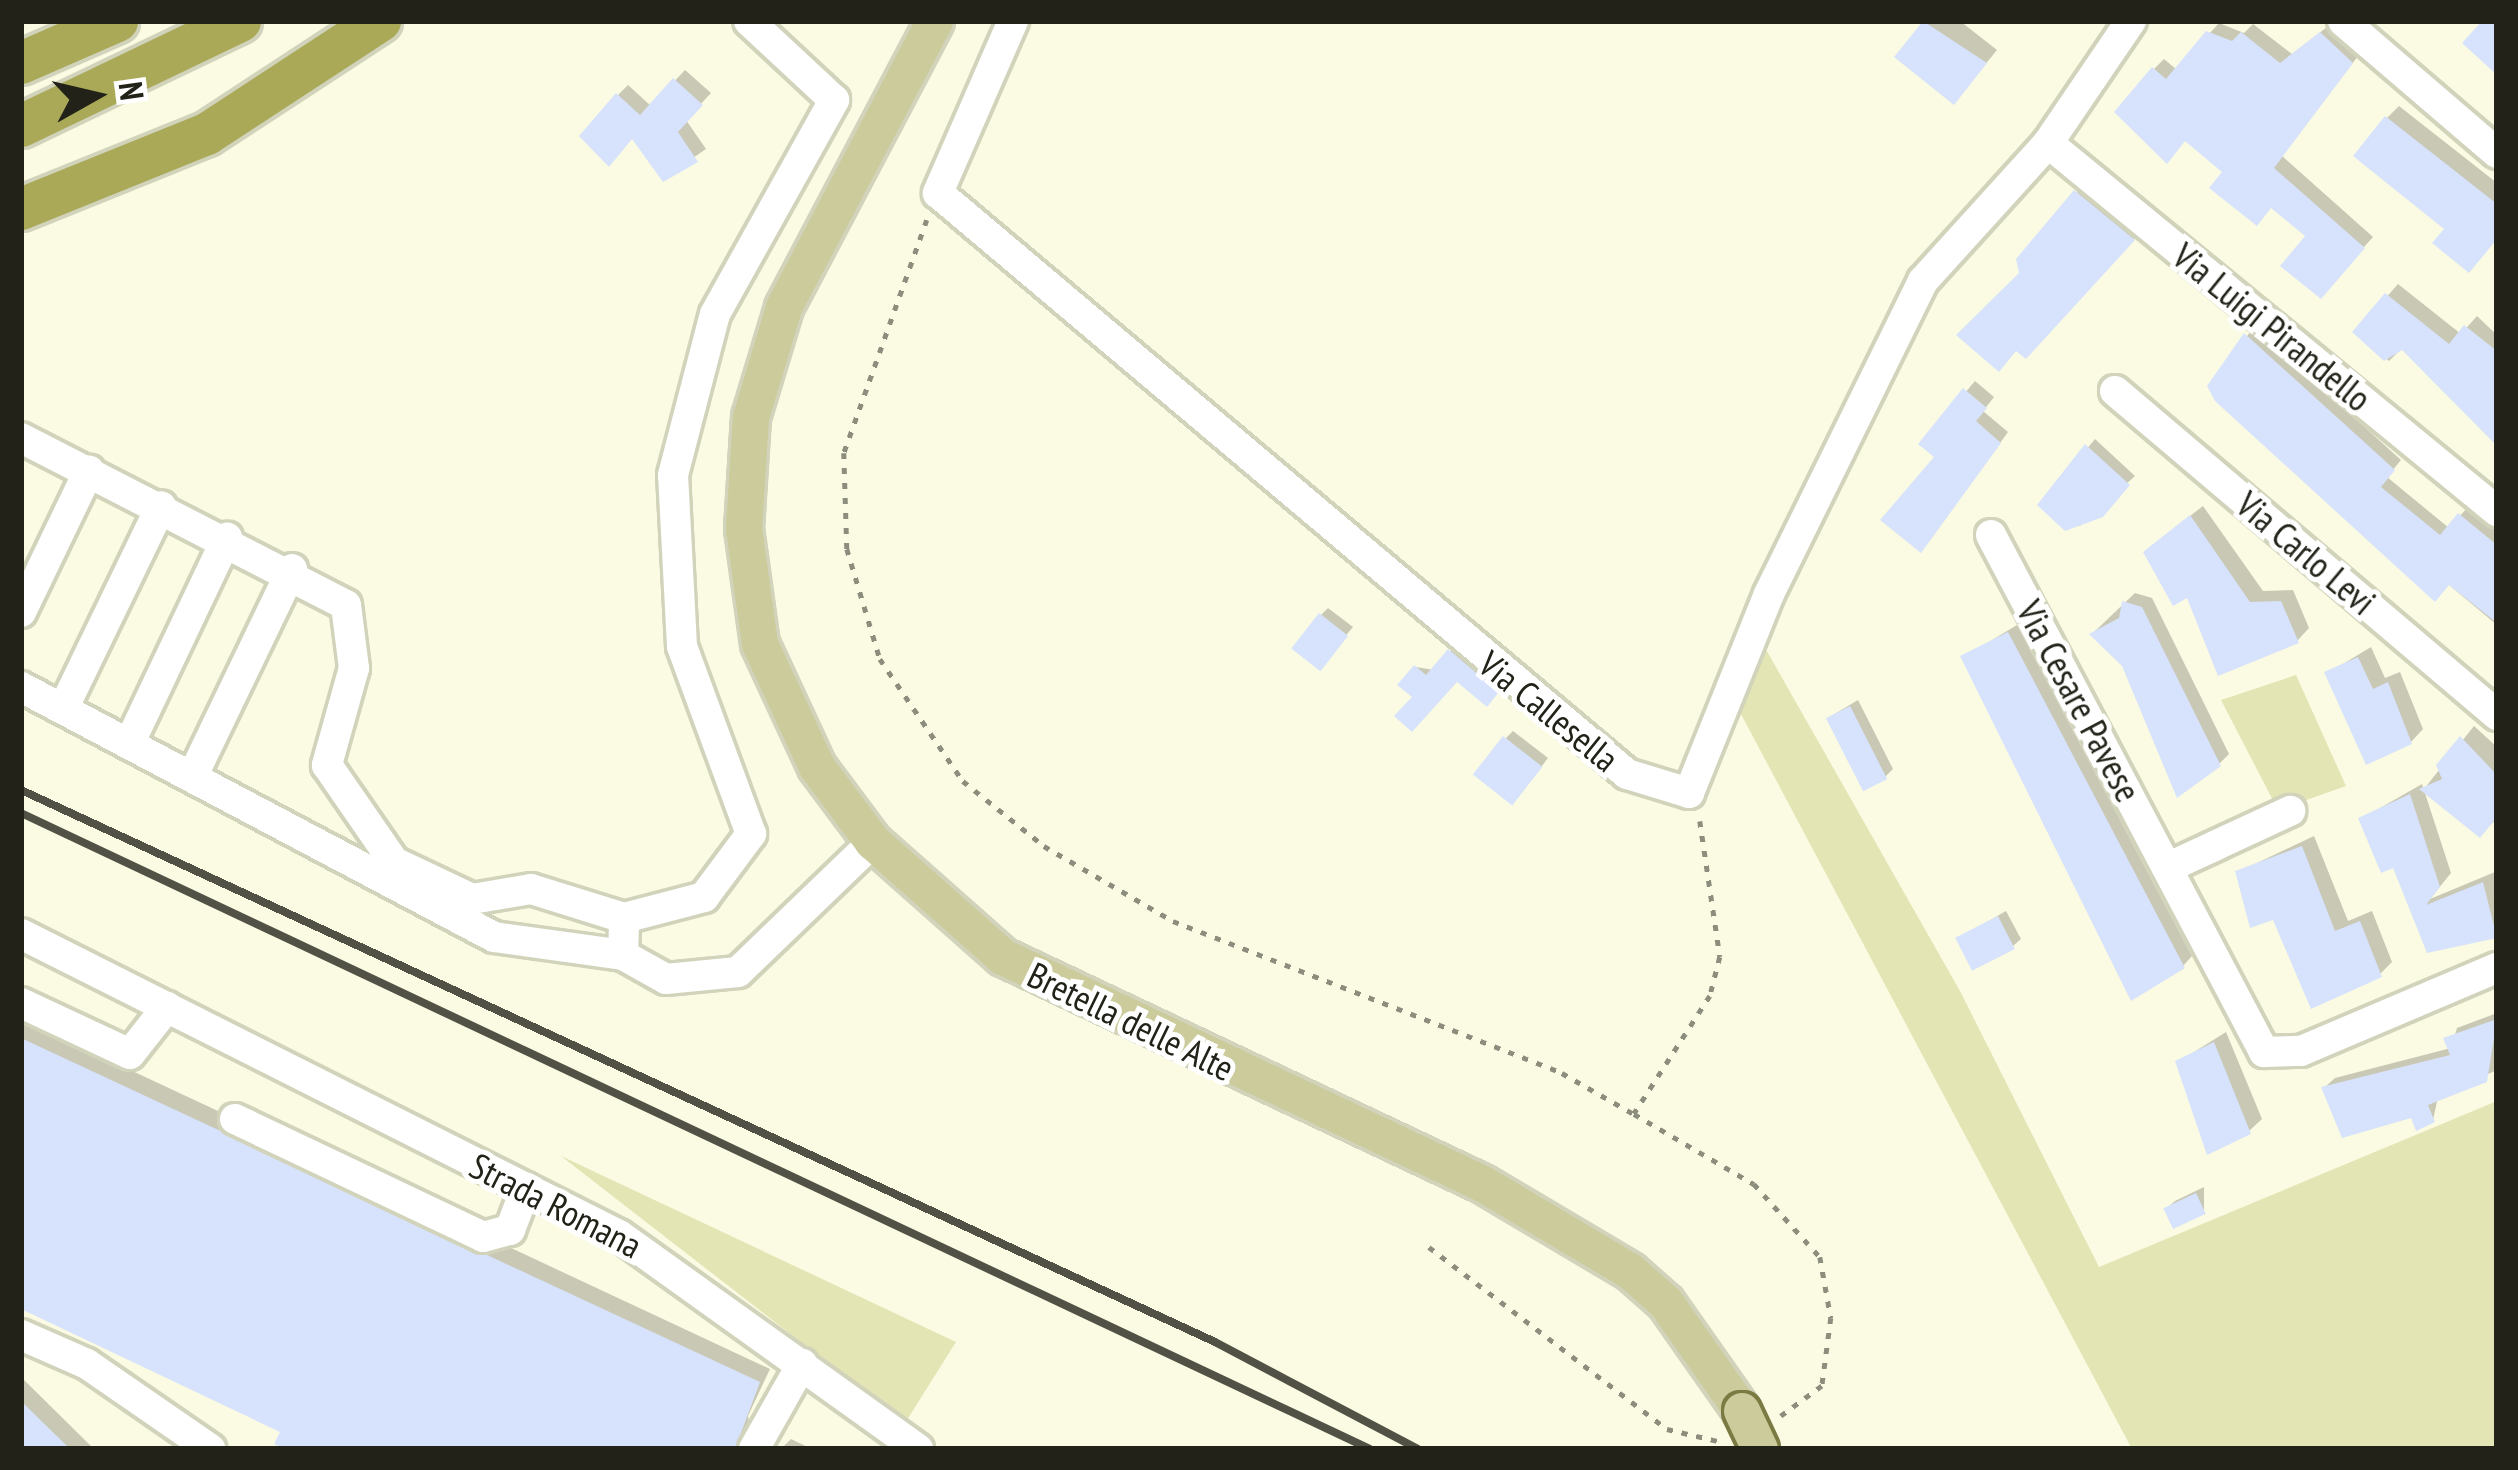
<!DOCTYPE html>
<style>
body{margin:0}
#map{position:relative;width:2518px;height:1470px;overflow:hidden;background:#fafbe2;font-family:"PT Sans Narrow",sans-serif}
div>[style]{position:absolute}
.green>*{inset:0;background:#e4e5b5}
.shadow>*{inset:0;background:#0003}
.building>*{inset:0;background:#d7e2fd;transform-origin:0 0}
.path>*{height:4.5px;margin-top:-2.25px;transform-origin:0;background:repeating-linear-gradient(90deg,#8d8d7d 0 6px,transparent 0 15px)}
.roads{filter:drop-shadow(3px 0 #d2d3bb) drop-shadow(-3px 0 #d2d3bb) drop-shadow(0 3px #d2d3bb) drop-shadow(0 -3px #d2d3bb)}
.minor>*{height:30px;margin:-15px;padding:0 15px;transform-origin:15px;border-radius:15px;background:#fff}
.major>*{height:36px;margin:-18px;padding:0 18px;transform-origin:18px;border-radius:18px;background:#cbcb9b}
.highway>*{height:42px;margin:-21px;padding:0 21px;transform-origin:21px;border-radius:21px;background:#a9a958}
.rail>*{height:8px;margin:-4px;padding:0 4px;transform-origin:4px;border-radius:4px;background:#515245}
.bridges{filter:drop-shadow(3px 0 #7a7a42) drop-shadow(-3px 0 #7a7a42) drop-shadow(0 3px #7a7a42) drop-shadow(0 -3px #7a7a42)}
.major-bridge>*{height:36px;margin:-18px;padding:0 18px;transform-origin:18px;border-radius:18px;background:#cbcb9b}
span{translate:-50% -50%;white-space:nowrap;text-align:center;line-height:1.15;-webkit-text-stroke:10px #fff;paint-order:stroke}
.street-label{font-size:36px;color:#222219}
.frame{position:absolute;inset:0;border:24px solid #222219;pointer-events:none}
.north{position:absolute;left:36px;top:36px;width:120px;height:120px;-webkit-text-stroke:9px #fff;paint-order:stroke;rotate:82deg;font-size:33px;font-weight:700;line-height:48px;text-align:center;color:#222219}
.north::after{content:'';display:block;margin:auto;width:42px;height:54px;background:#222219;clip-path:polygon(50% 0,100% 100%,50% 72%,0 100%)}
</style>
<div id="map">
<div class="green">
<div style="clip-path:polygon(1760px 639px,1960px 991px,2099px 1267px,2497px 1101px,2497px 1449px,2132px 1449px,1734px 701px)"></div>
<div style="clip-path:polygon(2296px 675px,2346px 786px,2278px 810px,2221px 700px)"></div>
<div style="clip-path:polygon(561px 1156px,956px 1342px,905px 1423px)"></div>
</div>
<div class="shadow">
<div style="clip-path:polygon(1927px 21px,1960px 21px,1997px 50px,1966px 88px,1899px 56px)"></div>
<div style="clip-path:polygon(2219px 23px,2244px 33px,2253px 24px,2292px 54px,2331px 24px,2361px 52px,2282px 156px,2373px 237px,2330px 285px,2310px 235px,2226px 172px,2154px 69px,2164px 59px,2177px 70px)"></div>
<div style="clip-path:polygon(685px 70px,711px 93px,686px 120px,706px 149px,664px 178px,618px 95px,628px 85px,651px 106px)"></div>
<div style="clip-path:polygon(2399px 106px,2497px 183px,2497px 237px,2448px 228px,2387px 118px)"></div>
<div style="clip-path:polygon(2088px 180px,2145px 227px,2037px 343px,2019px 260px)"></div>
<div style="clip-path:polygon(2398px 284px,2461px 334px,2477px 316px,2497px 335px,2497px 439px,2403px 347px,2389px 361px,2356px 332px)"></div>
<div style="clip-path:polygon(2254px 327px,2401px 460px,2387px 477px,2449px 528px,2468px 507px,2497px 532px,2497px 625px,2210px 385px)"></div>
<div style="clip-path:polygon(1975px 381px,1994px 397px,1983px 411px,2008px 432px,1930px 540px,1939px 456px,1923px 443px)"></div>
<div style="clip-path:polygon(2095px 439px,2135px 476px,2080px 526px,2042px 504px)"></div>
<div style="clip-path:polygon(2203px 506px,2263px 591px,2293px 590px,2309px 628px,2297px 641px,2188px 594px,2159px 540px)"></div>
<div style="clip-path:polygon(2135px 593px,2152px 598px,2229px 754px,2219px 764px,2093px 633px)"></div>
<div style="clip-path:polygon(1328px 608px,1353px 627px,1326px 659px,1321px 615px)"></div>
<div style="clip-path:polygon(2017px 625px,2192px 956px,2183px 966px,1964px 657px)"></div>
<div style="clip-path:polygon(1457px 644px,1504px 683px,1486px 703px,1457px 678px,1416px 697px,1416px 667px,1434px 670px)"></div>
<div style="clip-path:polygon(2371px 647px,2385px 678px,2400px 672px,2423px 729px,2411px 742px,2328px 673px)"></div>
<div style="clip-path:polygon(1858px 700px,1893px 769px,1885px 777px,1828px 718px)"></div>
<div style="clip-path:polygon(2474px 726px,2497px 747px,2497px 819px,2480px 834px,2424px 789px)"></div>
<div style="clip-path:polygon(1513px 731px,1548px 758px,1521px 793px,1506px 738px)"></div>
<div style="clip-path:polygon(2422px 784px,2451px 873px,2430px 899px,2495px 872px,2497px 933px,2429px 949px,2394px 864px,2361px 819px)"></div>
<div style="clip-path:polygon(2314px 836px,2348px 921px,2372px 911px,2392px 962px,2380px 974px,2274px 916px,2238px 872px)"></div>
<div style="clip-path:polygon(2006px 911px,2021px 939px,2013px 946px,1959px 938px)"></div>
<div style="clip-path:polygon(2497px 1013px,2497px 1070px,2438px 1097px,2433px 1120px,2412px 1114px,2344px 1135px,2324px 1088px,2335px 1078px,2451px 1048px,2457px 1028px)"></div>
<div style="clip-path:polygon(21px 1019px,770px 1369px,748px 1416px,754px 1449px,292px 1449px,284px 1431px,21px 1306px)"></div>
<div style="clip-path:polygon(2226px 1032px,2262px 1119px,2249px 1131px,2178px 1062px)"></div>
<div style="clip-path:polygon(2204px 1187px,2204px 1212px,2167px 1208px,2175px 1201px)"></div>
<div style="clip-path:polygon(21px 1377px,94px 1449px,21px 1449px)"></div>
<div style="clip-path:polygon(791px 1439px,812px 1449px,781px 1449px)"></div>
</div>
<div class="building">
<div style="clip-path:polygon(1923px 21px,1987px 63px,1954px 105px,1894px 57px)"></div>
<div style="clip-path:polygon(2482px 21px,2497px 21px,2497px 75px,2462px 43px)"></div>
<div style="clip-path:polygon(2206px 31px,2232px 41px,2241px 32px,2280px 63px,2320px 32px,2353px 63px,2274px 168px,2365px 248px,2321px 299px,2280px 266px,2305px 236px,2271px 208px,2257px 226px,2209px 188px,2222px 172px,2185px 141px,2167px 164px,2114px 112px,2152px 67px,2166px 79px)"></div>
<div style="clip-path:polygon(673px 78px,703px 105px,678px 132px,698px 162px,663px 182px,632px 139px,609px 167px,579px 136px,616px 93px,640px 115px)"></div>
<div style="clip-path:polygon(2385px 116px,2497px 204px,2497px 239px,2469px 273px,2432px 243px,2444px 229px,2353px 156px)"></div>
<div style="clip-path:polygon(2074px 190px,2135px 240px,2026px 359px,2016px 351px,1999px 372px,1956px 335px,2019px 273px,2016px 259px)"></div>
<div style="clip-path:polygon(2385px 293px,2449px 344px,2464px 325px,2497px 351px,2497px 446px,2402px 350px,2384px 361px,2352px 332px)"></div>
<div style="clip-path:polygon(2244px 333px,2395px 470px,2381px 487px,2440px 535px,2458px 513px,2497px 545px,2497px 623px,2449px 585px,2435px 602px,2215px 401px,2207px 386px)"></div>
<div style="clip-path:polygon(1963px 388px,1987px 408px,1976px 421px,2001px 443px,1921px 553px,1880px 520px,1934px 457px,1918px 444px)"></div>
<div style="clip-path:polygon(2085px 444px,2130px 485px,2103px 517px,2065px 531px,2037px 505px)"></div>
<div style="clip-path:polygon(2190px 515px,2250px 602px,2281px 601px,2299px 643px,2218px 676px,2187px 598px,2173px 606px,2143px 552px)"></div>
<div style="clip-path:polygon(2122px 601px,2142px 607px,2221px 766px,2177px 798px,2122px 666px,2089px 634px,2119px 618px)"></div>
<div style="left:1319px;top:613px;width:37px;height:45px;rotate:38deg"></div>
<div style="clip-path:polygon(2008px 632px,2185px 968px,2131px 1001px,1960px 656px)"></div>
<div style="clip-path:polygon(1448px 649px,1499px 692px,1487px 707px,1457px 682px,1412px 732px,1394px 716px,1412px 697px,1397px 685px,1414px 665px,1426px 675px)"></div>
<div style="clip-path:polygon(2358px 657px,2373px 689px,2388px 682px,2412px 744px,2366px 765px,2324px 672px)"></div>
<div style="left:1850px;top:706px;width:82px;height:27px;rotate:63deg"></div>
<div style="left:1503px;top:736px;width:50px;height:49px;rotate:38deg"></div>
<div style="clip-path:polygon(2460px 736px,2497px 775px,2497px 817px,2480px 838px,2419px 789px,2442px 779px,2436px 765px)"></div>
<div style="clip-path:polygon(2410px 794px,2440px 887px,2426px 905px,2483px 882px,2497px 938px,2427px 953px,2393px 868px,2381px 873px,2358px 818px)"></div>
<div style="clip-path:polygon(2302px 846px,2335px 931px,2360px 921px,2382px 977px,2311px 1009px,2273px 920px,2250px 928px,2235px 871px)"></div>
<div style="left:1998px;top:916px;width:37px;height:48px;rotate:63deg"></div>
<div style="clip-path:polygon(2497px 1019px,2487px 1082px,2428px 1105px,2435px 1122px,2416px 1131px,2411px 1118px,2342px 1138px,2321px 1087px,2450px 1055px,2443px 1038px)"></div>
<div style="clip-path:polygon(21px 1038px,760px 1382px,735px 1449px,285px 1449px,274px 1444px,280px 1432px,21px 1309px)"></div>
<div style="clip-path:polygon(2214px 1042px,2251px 1134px,2207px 1155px,2175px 1061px)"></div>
<div style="left:2196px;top:1193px;width:23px;height:36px;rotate:65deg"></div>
<div style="clip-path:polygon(21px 1401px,70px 1449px,21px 1449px)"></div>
</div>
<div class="path">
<div style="left:927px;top:220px;width:247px;rotate:109.6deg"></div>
<div style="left:844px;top:453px;width:96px;rotate:88.2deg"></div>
<div style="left:847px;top:549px;width:115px;rotate:73.3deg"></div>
<div style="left:880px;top:659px;width:148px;rotate:55.8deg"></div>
<div style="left:963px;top:781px;width:104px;rotate:38.7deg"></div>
<div style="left:1044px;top:846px;width:149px;rotate:30.2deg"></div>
<div style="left:1173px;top:921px;width:418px;rotate:21.3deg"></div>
<div style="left:1562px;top:1073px;width:83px;rotate:29.7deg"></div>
<div style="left:1700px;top:821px;width:137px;rotate:81.6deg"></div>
<div style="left:1720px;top:957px;width:40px;rotate:104.4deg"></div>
<div style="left:1710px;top:996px;width:140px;rotate:122.8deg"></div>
<div style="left:1634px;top:1114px;width:139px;rotate:30.3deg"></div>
<div style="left:1754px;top:1184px;width:98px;rotate:47.9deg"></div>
<div style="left:1820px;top:1257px;width:62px;rotate:79.8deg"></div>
<div style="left:1831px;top:1318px;width:69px;rotate:97.5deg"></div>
<div style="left:1822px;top:1386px;width:51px;rotate:143.8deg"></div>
<div style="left:1429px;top:1247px;width:300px;rotate:37.4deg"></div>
<div style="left:1667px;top:1429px;width:57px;rotate:13.3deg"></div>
</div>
<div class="roads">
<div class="minor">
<div style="left:1013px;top:21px;width:188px;rotate:113.6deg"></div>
<div style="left:938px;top:193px;width:901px;rotate:40.14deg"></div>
<div style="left:1627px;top:774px;width:65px;rotate:17deg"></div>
<div style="left:1689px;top:793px;width:214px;rotate:-68.1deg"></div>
<div style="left:1769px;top:594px;width:349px;rotate:-63.8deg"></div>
<div style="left:1923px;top:281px;width:186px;rotate:-47.8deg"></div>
<div style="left:2048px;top:143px;width:148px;rotate:-55.8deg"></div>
<div style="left:2343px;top:21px;width:203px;rotate:40.6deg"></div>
<div style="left:2048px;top:143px;width:581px;rotate:39.34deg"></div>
<div style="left:2115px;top:391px;width:501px;rotate:40.3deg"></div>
<div style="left:21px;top:438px;width:365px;rotate:27.2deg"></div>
<div style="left:346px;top:605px;width:64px;rotate:82.8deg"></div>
<div style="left:354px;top:668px;width:101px;rotate:105.6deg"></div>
<div style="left:327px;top:765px;width:118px;rotate:55.4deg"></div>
<div style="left:394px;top:862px;width:86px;rotate:25.4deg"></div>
<div style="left:472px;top:899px;width:60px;rotate:-9.6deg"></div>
<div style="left:531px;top:889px;width:97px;rotate:17.3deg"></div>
<div style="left:1991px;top:535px;width:585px;rotate:62.16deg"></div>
<div style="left:2264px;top:1052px;width:37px;rotate:-2deg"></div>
<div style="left:2301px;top:1051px;width:213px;rotate:-23deg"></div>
<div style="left:21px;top:612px;width:157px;rotate:-64.3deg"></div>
<div style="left:21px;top:687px;width:535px;rotate:27.86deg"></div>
<div style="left:494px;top:937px;width:130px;rotate:7.9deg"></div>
<div style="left:623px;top:955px;width:49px;rotate:29.2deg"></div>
<div style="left:666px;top:979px;width:72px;rotate:-5.6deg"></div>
<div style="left:738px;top:972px;width:187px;rotate:-43.9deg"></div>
<div style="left:64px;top:707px;width:223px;rotate:-64.2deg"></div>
<div style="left:131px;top:740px;width:224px;rotate:-64.6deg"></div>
<div style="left:195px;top:771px;width:224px;rotate:-64.3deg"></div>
<div style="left:2167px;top:868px;width:136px;rotate:-24.9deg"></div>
<div style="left:21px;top:934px;width:669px;rotate:26.72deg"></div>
<div style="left:619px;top:1235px;width:368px;rotate:35.6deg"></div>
<div style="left:623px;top:955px;width:37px;rotate:-88deg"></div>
<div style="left:624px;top:918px;width:83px;rotate:-14.7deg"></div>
<div style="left:704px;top:897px;width:79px;rotate:-53.3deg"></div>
<div style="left:751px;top:834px;width:200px;rotate:-110.2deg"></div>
<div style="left:682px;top:646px;width:171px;rotate:-93deg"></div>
<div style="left:673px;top:475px;width:166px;rotate:-75.4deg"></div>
<div style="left:715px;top:314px;width:245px;rotate:-60.9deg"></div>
<div style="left:834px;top:100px;width:116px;rotate:-137.1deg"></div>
<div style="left:21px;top:1003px;width:120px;rotate:25.1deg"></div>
<div style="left:130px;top:1054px;width:60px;rotate:-51.8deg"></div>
<div style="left:235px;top:1119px;width:275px;rotate:25.4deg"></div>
<div style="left:483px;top:1237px;width:28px;rotate:-15deg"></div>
<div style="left:510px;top:1230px;width:45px;rotate:-69.1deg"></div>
<div style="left:21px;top:1335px;width:72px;rotate:23.7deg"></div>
<div style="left:87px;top:1364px;width:150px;rotate:34.6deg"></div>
<div style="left:754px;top:1449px;width:98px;rotate:-60.5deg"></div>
</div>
<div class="major">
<div style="left:935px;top:21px;width:324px;rotate:117.8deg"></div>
<div style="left:784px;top:308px;width:114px;rotate:106.8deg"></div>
<div style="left:751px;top:417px;width:112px;rotate:93.6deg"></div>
<div style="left:744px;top:529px;width:116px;rotate:82.1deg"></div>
<div style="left:760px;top:644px;width:136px;rotate:65.1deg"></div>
<div style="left:817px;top:767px;width:94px;rotate:53.3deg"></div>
<div style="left:873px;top:842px;width:174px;rotate:41.5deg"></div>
<div style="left:1003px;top:957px;width:531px;rotate:25.31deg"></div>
<div style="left:1483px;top:1184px;width:172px;rotate:30.7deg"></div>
<div style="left:1631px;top:1272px;width:47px;rotate:41.5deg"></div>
<div style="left:1666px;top:1303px;width:132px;rotate:54.9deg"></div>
</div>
<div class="highway">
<div style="left:21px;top:63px;width:105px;rotate:-23.6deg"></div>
<div style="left:21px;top:126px;width:243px;rotate:-25.6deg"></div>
<div style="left:21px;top:209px;width:201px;rotate:-22deg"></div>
<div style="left:207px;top:134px;width:207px;rotate:-33.2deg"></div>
</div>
</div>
<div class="rail">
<div style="left:21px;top:790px;width:1315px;rotate:24.81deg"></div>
<div style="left:1215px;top:1342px;width:229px;rotate:27.8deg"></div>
<div style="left:21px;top:813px;width:1491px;rotate:25.24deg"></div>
</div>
<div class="bridges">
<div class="major-bridge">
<div style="left:1742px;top:1411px;width:42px;rotate:64.7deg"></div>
</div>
</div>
<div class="street-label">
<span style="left:2272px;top:327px;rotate:39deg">Via Luigi Pirandello</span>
<span style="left:2306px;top:553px;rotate:40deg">Via Carlo Levi</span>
<span style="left:2079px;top:701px;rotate:62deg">Via Cesare Pavese</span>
<span style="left:1549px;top:711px;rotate:39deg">Via Callesella</span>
<span style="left:1131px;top:1021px;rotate:26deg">Bretella delle Alte</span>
<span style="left:556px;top:1205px;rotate:27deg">Strada Romana</span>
</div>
<div class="frame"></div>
<div class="north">N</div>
</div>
